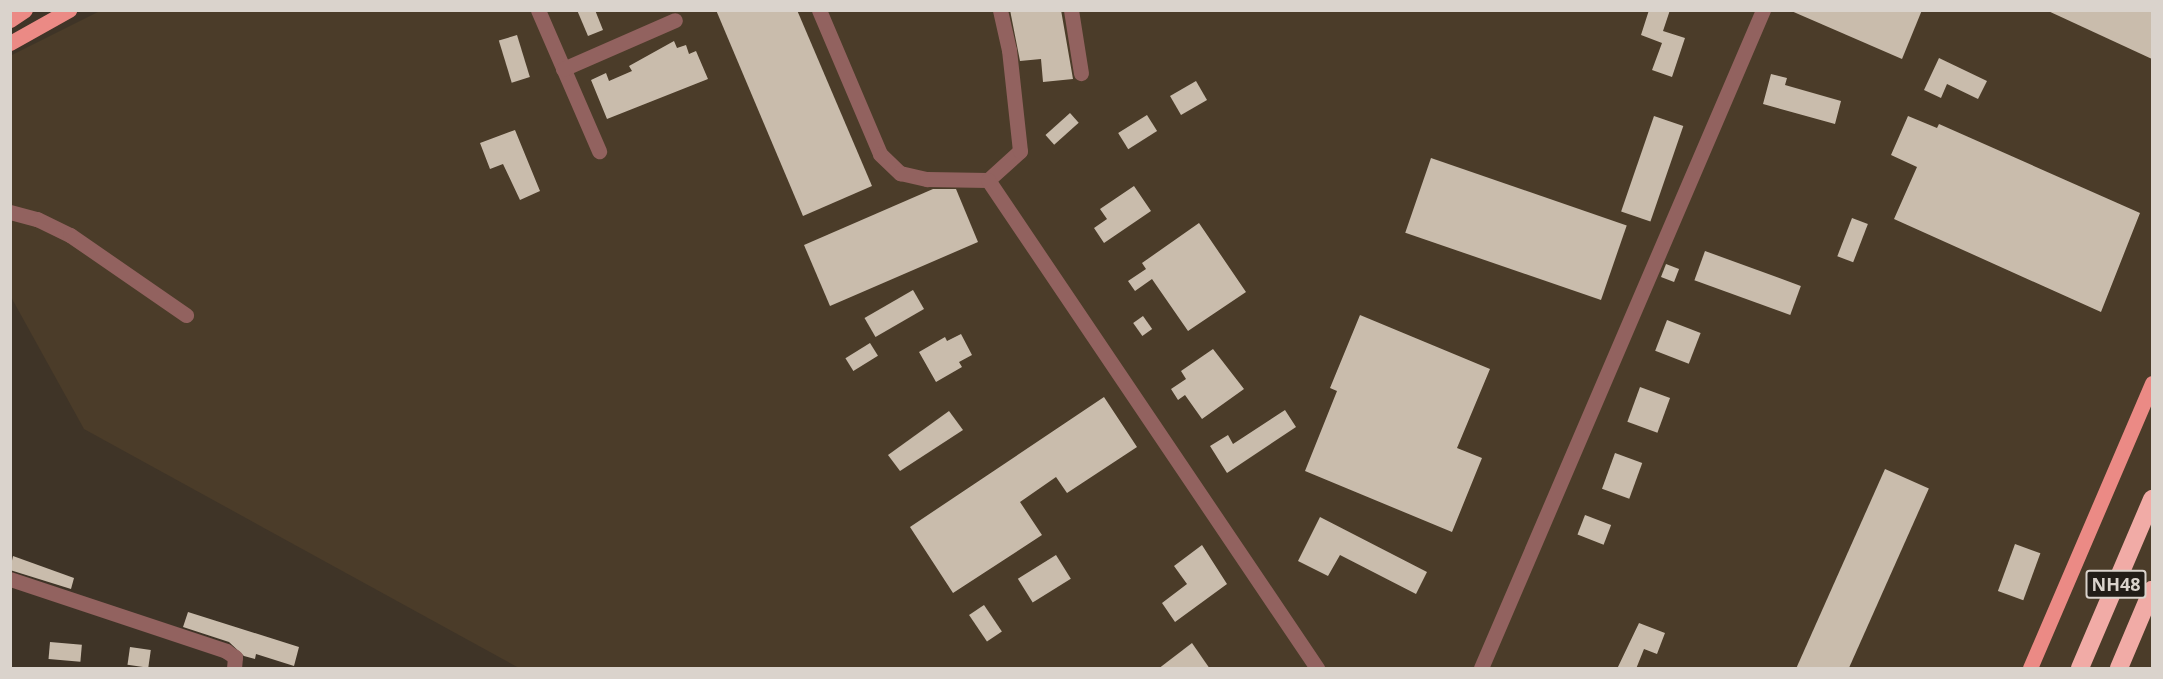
<!DOCTYPE html>
<style>
body{margin:0}
#map{position:relative;width:2163px;height:679px;overflow:hidden;background:#3f3427;font-family:"Noto Sans",sans-serif}
div>[style]{position:absolute}
.built>*{inset:0;background:#4b3c29}
.building>*{inset:0;background:#c9bcac;transform-origin:0 0}
.minor>*{height:15px;margin:-7.5px;padding:0 7.5px;transform-origin:7.5px;border-radius:7.5px;background:#92625f}
.major>*{height:15px;margin:-7.5px;padding:0 7.5px;transform-origin:7.5px;border-radius:7.5px;background:#eb8a85}
.highway>*{height:18px;margin:-9px;padding:0 9px;transform-origin:9px;border-radius:9px;background:#f1aba6}
span{translate:-50% -50%;white-space:nowrap;text-align:center;line-height:1.15;-webkit-text-stroke:6px #221d17;paint-order:stroke}
.shield-label span{padding:2px 4px;background:#221d17;border:2px solid;border-radius:4px;-webkit-text-stroke-width:0}
.shield-label{font-size:18px;color:#dad3cc;font-weight:700}
.frame{position:absolute;inset:0;border:12px solid #dad3cc;pointer-events:none}
</style>
<div id="map">
<div class="built">
<div style="clip-path:polygon(102px 10px,2152px 11px,2152px 668px,519px 668px,84px 429px,11px 297px,10px 56px)"></div>
</div>
<div class="building">
<div style="clip-path:polygon(577px 10px,595px 10px,603px 30px,588px 36px)"></div>
<div style="clip-path:polygon(716px 10px,797px 10px,872px 186px,803px 216px)"></div>
<div style="clip-path:polygon(1010px 10px,1061px 10px,1073px 79px,1043px 82px,1041px 59px,1020px 61px)"></div>
<div style="clip-path:polygon(1649px 10px,1670px 10px,1663px 31px,1685px 38px,1672px 77px,1652px 70px,1662px 43px,1641px 35px)"></div>
<div style="clip-path:polygon(1789px 10px,1922px 10px,1902px 59px)"></div>
<div style="clip-path:polygon(2046px 10px,2152px 10px,2152px 59px)"></div>
<div style="left:517px;top:35px;width:44px;height:19px;rotate:73deg"></div>
<div style="clip-path:polygon(674px 41px,677px 48px,686px 45px,689px 54px,696px 51px,708px 79px,607px 119px,591px 80px,606px 73px,609px 81px,632px 71px,629px 66px)"></div>
<div style="clip-path:polygon(1939px 58px,1987px 81px,1978px 99px,1947px 84px,1941px 98px,1924px 90px)"></div>
<div style="clip-path:polygon(1771px 74px,1787px 78px,1785px 85px,1841px 101px,1835px 124px,1763px 104px)"></div>
<div style="left:1196px;top:81px;width:22px;height:30px;rotate:60deg"></div>
<div style="left:1070px;top:113px;width:13px;height:33px;rotate:48deg"></div>
<div style="left:1147px;top:115px;width:19px;height:34px;rotate:58deg"></div>
<div style="left:1654px;top:116px;width:31px;height:101px;rotate:19deg"></div>
<div style="clip-path:polygon(1908px 116px,1937px 128px,1939px 124px,2140px 213px,2101px 312px,1894px 219px,1917px 167px,1891px 155px)"></div>
<div style="clip-path:polygon(515px 130px,540px 191px,520px 200px,503px 164px,490px 169px,480px 143px)"></div>
<div style="left:1431px;top:158px;width:207px;height:79px;rotate:19deg"></div>
<div style="clip-path:polygon(1134px 186px,1151px 211px,1104px 243px,1094px 228px,1107px 219px,1100px 209px)"></div>
<div style="clip-path:polygon(933px 189px,956px 189px,978px 242px,830px 306px,804px 245px)"></div>
<div style="left:1852px;top:218px;width:17px;height:41px;rotate:21deg"></div>
<div style="clip-path:polygon(1199px 223px,1246px 292px,1188px 331px,1152px 279px,1135px 291px,1128px 281px,1146px 269px,1142px 263px)"></div>
<div style="left:1705px;top:251px;width:102px;height:31px;rotate:20deg"></div>
<div style="left:1666px;top:264px;width:14px;height:14px;rotate:21deg"></div>
<div style="left:913px;top:290px;width:22px;height:56px;rotate:60deg"></div>
<div style="clip-path:polygon(1360px 315px,1490px 369px,1457px 448px,1482px 458px,1452px 532px,1305px 471px,1337px 391px,1330px 388px)"></div>
<div style="left:1143px;top:316px;width:16px;height:12px;rotate:55deg"></div>
<div style="left:1667px;top:320px;width:36px;height:33px;rotate:21deg"></div>
<div style="clip-path:polygon(961px 334px,972px 355px,959px 362px,962px 367px,936px 382px,919px 352px,945px 337px,947px 341px)"></div>
<div style="left:870px;top:343px;width:15px;height:29px;rotate:58deg"></div>
<div style="clip-path:polygon(1213px 349px,1244px 389px,1202px 419px,1185px 395px,1178px 400px,1171px 389px,1186px 379px,1181px 371px)"></div>
<div style="left:1640px;top:387px;width:32px;height:37px;rotate:20deg"></div>
<div style="clip-path:polygon(1104px 397px,1137px 447px,1067px 493px,1056px 477px,1020px 502px,1042px 535px,953px 593px,910px 527px)"></div>
<div style="clip-path:polygon(1285px 410px,1296px 427px,1227px 473px,1210px 446px,1228px 435px,1233px 444px)"></div>
<div style="clip-path:polygon(949px 411px,963px 430px,900px 471px,888px 455px)"></div>
<div style="left:1615px;top:453px;width:29px;height:38px;rotate:20deg"></div>
<div style="left:1885px;top:469px;width:48px;height:219px;rotate:24deg"></div>
<div style="left:1585px;top:515px;width:28px;height:21px;rotate:21deg"></div>
<div style="clip-path:polygon(1320px 517px,1427px 572px,1416px 594px,1340px 555px,1328px 576px,1298px 561px)"></div>
<div style="left:2015px;top:544px;width:27px;height:50px;rotate:20deg"></div>
<div style="clip-path:polygon(1202px 545px,1227px 584px,1175px 622px,1162px 603px,1187px 584px,1174px 566px)"></div>
<div style="left:1056px;top:555px;width:28px;height:45px;rotate:58deg"></div>
<div style="clip-path:polygon(13px 556px,74px 578px,71px 589px,10px 570px)"></div>
<div style="left:984px;top:605px;width:32px;height:18px;rotate:56deg"></div>
<div style="clip-path:polygon(188px 612px,299px 647px,294px 666px,256px 654px,255px 659px,244px 656px,229px 642px,183px 627px)"></div>
<div style="clip-path:polygon(1639px 623px,1665px 633px,1657px 654px,1644px 649px,1636px 669px,1617px 669px)"></div>
<div style="left:50px;top:642px;width:32px;height:17px;rotate:5deg"></div>
<div style="clip-path:polygon(1192px 643px,1210px 669px,1158px 669px)"></div>
<div style="left:130px;top:647px;width:21px;height:18px;rotate:8deg"></div>
</div>
<div class="minor">
<div style="left:538px;top:10px;width:154px;rotate:66.6deg"></div>
<div style="left:819px;top:10px;width:156px;rotate:67deg"></div>
<div style="left:880px;top:154px;width:28px;rotate:44deg"></div>
<div style="left:900px;top:173px;width:28px;rotate:13deg"></div>
<div style="left:927px;top:179px;width:61px;rotate:0.9deg"></div>
<div style="left:988px;top:180px;width:43px;rotate:-42.2deg"></div>
<div style="left:1020px;top:151px;width:102px;rotate:-96.2deg"></div>
<div style="left:1009px;top:50px;width:41px;rotate:-102.7deg"></div>
<div style="left:1071px;top:10px;width:64px;rotate:81deg"></div>
<div style="left:563px;top:69px;width:122px;rotate:-23.6deg"></div>
<div style="left:988px;top:180px;width:589px;rotate:56.01deg"></div>
<div style="left:10px;top:212px;width:28px;rotate:15deg"></div>
<div style="left:37px;top:219px;width:37px;rotate:26deg"></div>
<div style="left:70px;top:235px;width:141px;rotate:34.6deg"></div>
<div style="left:10px;top:579px;width:228px;rotate:18.4deg"></div>
<div style="left:226px;top:651px;width:11px;rotate:34deg"></div>
<div style="left:235px;top:657px;width:11px;rotate:95deg"></div>
<div style="left:1481px;top:668px;width:716px;rotate:-66.8deg"></div>
</div>
<div class="major">
<div style="left:10px;top:20px;width:18px;rotate:-34deg"></div>
<div style="left:10px;top:43px;width:68px;rotate:-29.2deg"></div>
<div style="left:2030px;top:668px;width:310px;rotate:-66.8deg"></div>
</div>
<div class="highway">
<div style="left:2080px;top:668px;width:184px;rotate:-66.9deg"></div>
<div style="left:2119px;top:668px;width:85px;rotate:-67.1deg"></div>
</div>
<div class="shield-label">
<span style="left:2116px;top:584px">NH48</span>
</div>
<div class="frame"></div>
</div>
